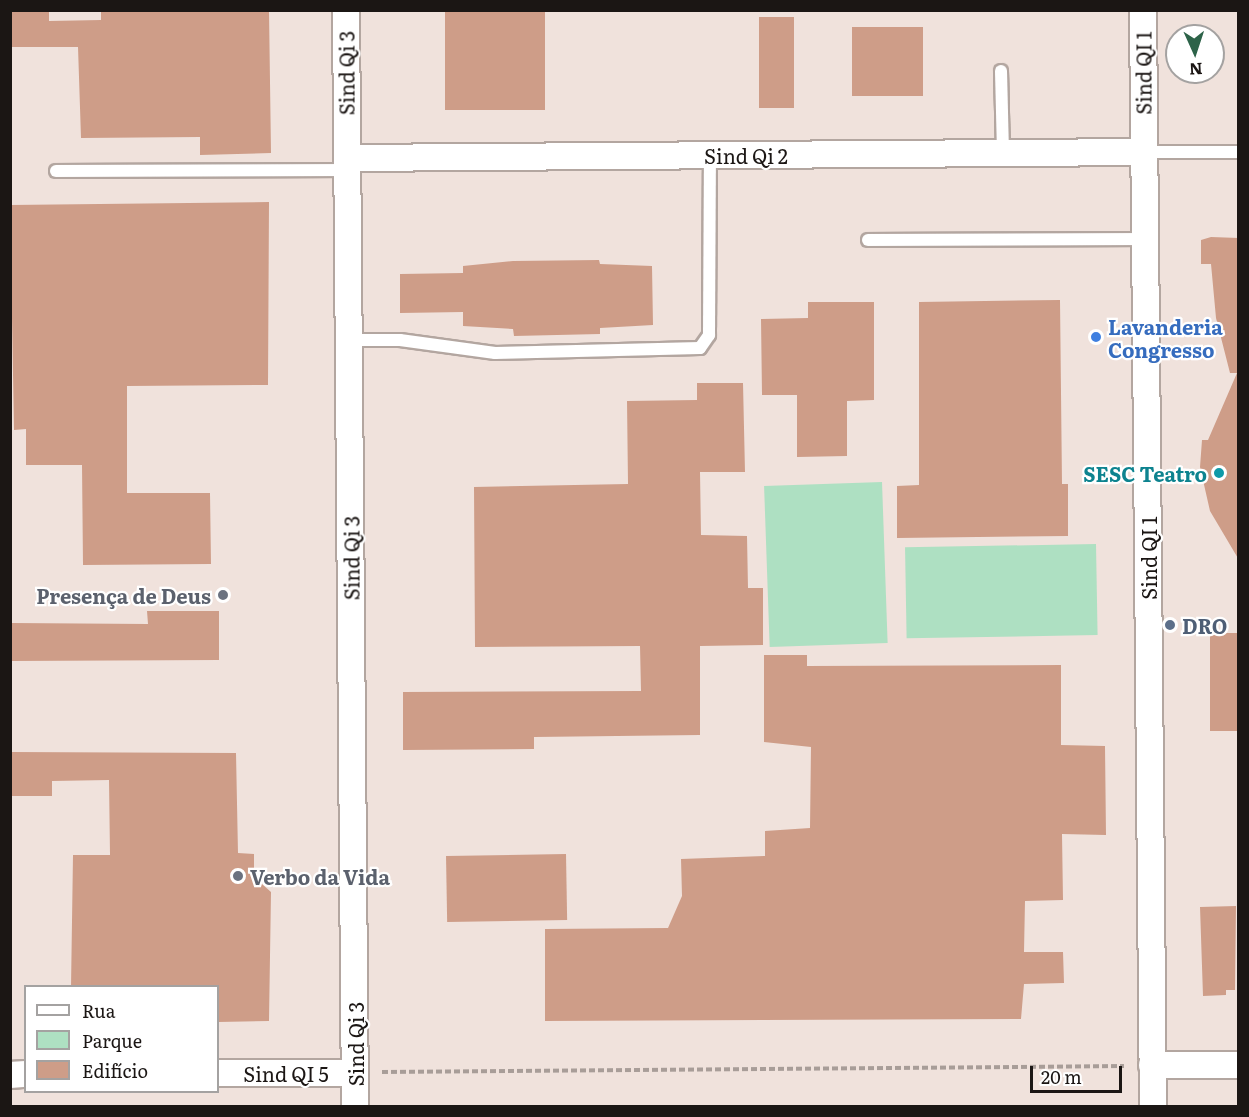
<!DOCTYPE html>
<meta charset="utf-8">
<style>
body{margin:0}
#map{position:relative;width:1249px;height:1117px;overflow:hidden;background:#f0e2dc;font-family:Literata,serif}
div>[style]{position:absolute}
.green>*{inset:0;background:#aee0c2;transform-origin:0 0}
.building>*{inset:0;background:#ce9d88;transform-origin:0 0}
.path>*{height:4px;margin-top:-2px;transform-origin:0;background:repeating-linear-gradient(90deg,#a89d98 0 6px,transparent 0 9px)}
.roads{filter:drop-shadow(2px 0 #b3a6a0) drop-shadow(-2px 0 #b3a6a0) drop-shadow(0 2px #b3a6a0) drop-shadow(0 -2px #b3a6a0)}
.lane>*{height:12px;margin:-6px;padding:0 6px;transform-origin:6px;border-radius:6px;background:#fff}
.street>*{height:26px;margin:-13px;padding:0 13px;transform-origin:13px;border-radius:13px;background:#fff}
.dots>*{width:16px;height:16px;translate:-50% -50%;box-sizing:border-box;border:3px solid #fff;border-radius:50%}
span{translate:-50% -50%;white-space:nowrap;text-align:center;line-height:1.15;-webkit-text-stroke:4.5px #fff;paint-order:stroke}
.street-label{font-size:20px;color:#1b1614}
.shop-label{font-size:20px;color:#366cbe;font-weight:700}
.left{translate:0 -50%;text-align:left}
.culture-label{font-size:20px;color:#0d838f;font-weight:700}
.right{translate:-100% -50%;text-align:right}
.worship-label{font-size:20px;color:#5b616d;font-weight:700}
.service-label{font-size:20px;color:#4e5e75;font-weight:700}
.frame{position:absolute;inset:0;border:12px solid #1b1614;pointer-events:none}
.legend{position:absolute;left:24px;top:985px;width:195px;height:108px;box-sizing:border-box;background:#fff;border:2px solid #a4a2a1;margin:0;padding:8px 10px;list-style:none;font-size:18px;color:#1b1614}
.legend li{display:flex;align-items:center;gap:12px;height:30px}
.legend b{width:30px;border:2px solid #a4a2a1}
.north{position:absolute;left:1165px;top:24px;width:60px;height:60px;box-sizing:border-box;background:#fff;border:2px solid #a4a2a1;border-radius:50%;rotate:177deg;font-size:16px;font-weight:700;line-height:24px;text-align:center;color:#1b1614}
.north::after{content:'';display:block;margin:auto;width:21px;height:27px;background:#2d6349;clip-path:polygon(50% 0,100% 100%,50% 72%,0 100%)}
.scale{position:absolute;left:1030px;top:1066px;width:92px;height:27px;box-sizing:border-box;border:3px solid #1b1614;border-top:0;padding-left:8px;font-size:18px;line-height:21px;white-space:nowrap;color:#1b1614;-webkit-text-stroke:4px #fff;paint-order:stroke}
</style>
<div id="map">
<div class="green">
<div style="left:882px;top:482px;width:161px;height:118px;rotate:88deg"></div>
<div style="left:1096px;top:544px;width:91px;height:191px;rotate:89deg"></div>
</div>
<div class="building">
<div style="clip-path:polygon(10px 10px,49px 10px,49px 21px,101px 20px,101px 10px,269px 10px,271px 153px,200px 155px,200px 137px,81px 138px,78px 47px,10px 47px)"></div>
<div style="left:445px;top:10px;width:100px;height:100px"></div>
<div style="left:759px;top:17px;width:35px;height:91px"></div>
<div style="left:852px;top:27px;width:71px;height:69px"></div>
<div style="clip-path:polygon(269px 202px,268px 385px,127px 386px,127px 493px,210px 493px,211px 564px,83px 565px,82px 465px,26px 465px,26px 429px,14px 430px,10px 205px)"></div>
<div style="clip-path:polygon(1211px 237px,1239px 238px,1239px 560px,1210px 511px,1200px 467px,1202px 440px,1208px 440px,1237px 373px,1230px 373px,1216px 318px,1211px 264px,1201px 264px,1201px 240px)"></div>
<div style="clip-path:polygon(599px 260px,600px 264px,652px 266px,653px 325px,600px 328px,600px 334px,514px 336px,513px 329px,463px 326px,463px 312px,400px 313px,400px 274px,463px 273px,463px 266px,513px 261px)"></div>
<div style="clip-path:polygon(1060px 300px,1062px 484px,1068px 484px,1068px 536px,897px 538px,897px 486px,919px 485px,919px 302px)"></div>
<div style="clip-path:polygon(808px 302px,874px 302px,874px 400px,847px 401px,847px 456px,797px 457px,797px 395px,762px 395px,761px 319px,808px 318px)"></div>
<div style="clip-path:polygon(697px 383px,743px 383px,745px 472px,700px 472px,701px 535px,747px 536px,748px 588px,763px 588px,763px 645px,700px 646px,700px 735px,534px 737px,534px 749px,403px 750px,403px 692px,641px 691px,640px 646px,475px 647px,474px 487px,628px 484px,627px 401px,697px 400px)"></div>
<div style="clip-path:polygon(147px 611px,219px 611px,219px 660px,11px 661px,11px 623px,148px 624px)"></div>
<div style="left:1210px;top:633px;width:29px;height:98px"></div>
<div style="clip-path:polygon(764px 655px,807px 655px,807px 666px,1061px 665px,1061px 745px,1105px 746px,1106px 835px,1062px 834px,1063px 900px,1025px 901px,1024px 952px,1063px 952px,1064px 983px,1024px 984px,1021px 1019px,545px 1021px,545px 929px,668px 928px,682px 896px,681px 859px,765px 856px,765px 831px,810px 828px,811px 747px,764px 742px)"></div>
<div style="clip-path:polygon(10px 752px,236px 753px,238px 853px,254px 854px,254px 877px,271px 892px,269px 1021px,218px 1022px,218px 987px,71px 987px,73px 855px,110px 855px,109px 780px,52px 781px,52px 796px,10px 796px)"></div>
<div style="left:566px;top:854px;width:66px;height:120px;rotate:89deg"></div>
<div style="clip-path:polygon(1236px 906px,1235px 990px,1226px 990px,1226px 995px,1203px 996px,1200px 907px)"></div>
</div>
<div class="path">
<div style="left:382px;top:1072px;width:742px;rotate:-0.46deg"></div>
</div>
<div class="roads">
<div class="lane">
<div style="left:1001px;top:71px;width:82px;rotate:88.6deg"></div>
<div style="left:1144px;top:152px;width:94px"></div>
<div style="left:56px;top:171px;width:291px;rotate:-0.2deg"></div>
<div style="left:868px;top:240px;width:277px;rotate:-0.2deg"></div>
<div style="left:349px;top:340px;width:51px"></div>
<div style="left:400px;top:340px;width:96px;rotate:7.8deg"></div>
<div style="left:495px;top:353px;width:205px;rotate:-1.4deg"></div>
<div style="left:700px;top:348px;width:16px;rotate:-55deg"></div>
<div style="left:709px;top:335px;width:180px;rotate:-89.7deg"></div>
</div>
<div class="street">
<div style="left:346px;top:10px;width:1096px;rotate:89.53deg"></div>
<div style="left:1143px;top:10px;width:1096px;rotate:89.48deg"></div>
<div style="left:347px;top:158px;width:797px;rotate:-0.43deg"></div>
<div style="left:1152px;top:1065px;width:86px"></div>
<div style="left:218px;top:1073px;width:137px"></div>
<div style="left:10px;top:1075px;width:16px;rotate:-4deg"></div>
</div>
</div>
<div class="dots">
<div style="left:1096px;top:337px;background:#3f7fe0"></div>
<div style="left:1219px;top:473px;background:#0f9aa8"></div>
<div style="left:223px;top:595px;background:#6b7280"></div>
<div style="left:1170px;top:625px;background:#5c6f8a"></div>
<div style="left:238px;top:876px;background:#6b7280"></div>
</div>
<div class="street-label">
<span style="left:346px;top:73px;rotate:-90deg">Sind Qi 3</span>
<span style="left:1143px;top:73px;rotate:-90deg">Sind QI 1</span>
<span style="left:746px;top:155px">Sind Qi 2</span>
<span style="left:351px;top:558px;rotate:-90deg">Sind Qi 3</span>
<span style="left:1148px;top:558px;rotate:-90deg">Sind QI 1</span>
<span style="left:355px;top:1044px;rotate:-90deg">Sind Qi 3</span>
<span style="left:286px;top:1073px">Sind QI 5</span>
</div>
<div class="shop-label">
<span class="left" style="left:1108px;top:338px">Lavanderia<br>Congresso</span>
</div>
<div class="culture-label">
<span class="right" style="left:1207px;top:473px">SESC Teatro</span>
</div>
<div class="worship-label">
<span class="right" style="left:211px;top:595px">Presença de Deus</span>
<span class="left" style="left:250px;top:876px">Verbo da Vida</span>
</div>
<div class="service-label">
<span class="left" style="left:1182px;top:625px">DRO</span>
</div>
<div class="frame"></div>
<ul class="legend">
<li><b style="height:8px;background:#fff"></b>Rua</li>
<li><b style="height:16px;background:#aee0c2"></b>Parque</li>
<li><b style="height:16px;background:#ce9d88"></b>Edifício</li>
</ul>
<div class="north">N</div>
<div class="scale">20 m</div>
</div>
